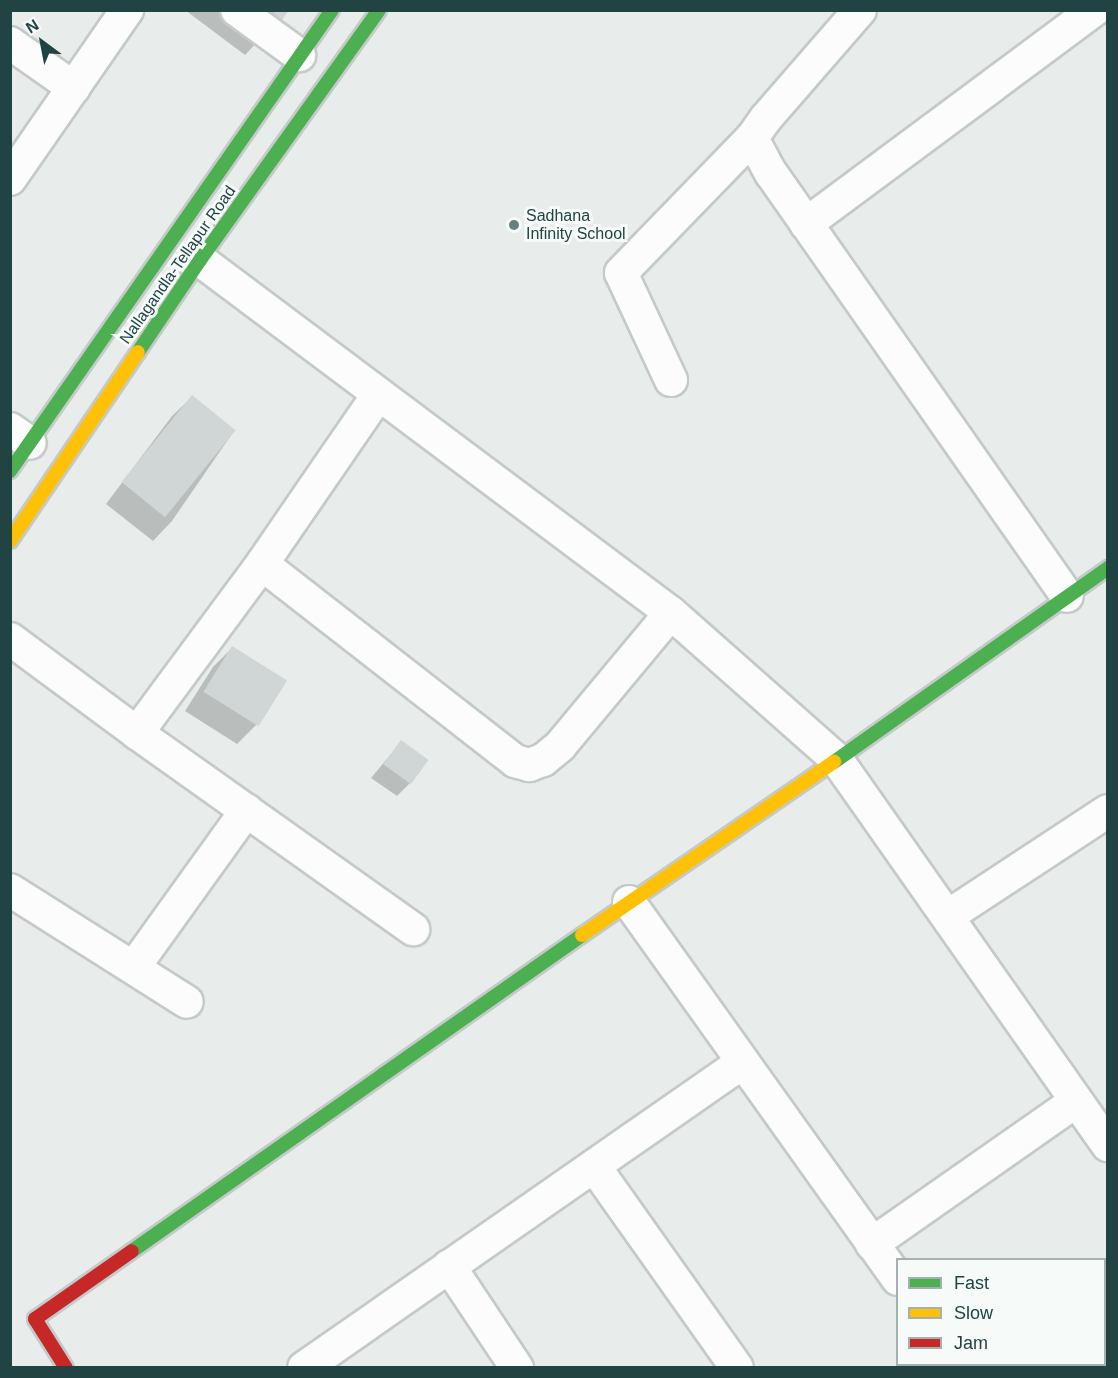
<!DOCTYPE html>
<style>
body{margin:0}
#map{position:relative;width:1118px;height:1378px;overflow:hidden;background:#e8edec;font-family:Arial,sans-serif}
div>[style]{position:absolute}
.shadow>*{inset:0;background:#0003}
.building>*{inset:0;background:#d0d6d5;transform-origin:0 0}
.roads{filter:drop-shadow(2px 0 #c4cac9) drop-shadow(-2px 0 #c4cac9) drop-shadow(0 2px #c4cac9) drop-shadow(0 -2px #c4cac9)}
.street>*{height:32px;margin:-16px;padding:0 16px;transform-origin:16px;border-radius:16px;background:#fcfcfc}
.fast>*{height:14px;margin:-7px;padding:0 7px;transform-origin:7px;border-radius:7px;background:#4caf50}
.slow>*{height:14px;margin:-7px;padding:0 7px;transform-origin:7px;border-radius:7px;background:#ffc107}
.jam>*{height:14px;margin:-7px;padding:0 7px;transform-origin:7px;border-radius:7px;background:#c62828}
.dots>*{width:16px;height:16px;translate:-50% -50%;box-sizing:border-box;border:3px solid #f6fbfa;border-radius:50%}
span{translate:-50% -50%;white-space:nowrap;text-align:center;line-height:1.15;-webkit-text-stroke:6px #f6fbfa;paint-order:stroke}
.poi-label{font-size:16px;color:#214443}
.left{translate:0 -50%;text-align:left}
.street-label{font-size:16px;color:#214443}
.frame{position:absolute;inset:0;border:12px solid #214443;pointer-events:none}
.legend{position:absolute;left:896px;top:1258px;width:210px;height:108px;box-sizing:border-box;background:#f6fbfa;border:2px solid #a1b2b1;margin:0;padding:8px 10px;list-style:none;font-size:18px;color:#214443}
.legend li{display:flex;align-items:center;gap:12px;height:30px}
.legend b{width:30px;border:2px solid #a1b2b1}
.north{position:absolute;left:12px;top:12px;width:60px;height:60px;-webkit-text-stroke:4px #f6fbfa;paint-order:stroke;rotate:328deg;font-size:16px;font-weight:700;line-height:24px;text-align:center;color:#214443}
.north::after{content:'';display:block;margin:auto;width:21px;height:27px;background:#214443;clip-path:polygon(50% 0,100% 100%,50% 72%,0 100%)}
</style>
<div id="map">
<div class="shadow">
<div style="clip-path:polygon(185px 10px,287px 10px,245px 55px)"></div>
<div style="clip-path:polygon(192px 397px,234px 431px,172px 521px,153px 541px,106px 504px,172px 416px)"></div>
<div style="clip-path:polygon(232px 648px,257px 724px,237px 744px,185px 711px,213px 667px)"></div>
<div style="clip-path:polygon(401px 742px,410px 783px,397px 796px,371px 778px)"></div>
</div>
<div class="building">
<div style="clip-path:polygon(270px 10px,289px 10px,282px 20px)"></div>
<div style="left:192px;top:395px;width:56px;height:112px;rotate:39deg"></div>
<div style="left:232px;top:646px;width:65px;height:54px;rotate:32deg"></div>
<div style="left:401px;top:740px;width:34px;height:30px;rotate:36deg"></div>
</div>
<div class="roads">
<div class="street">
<div style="left:237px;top:10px;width:77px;rotate:36deg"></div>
<div style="left:860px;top:10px;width:143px;rotate:131deg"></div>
<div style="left:766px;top:118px;width:24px;rotate:125deg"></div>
<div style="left:752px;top:138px;width:40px;rotate:62deg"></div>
<div style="left:771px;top:173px;width:516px;rotate:55.02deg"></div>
<div style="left:10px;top:43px;width:78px;rotate:35.1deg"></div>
<div style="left:10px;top:179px;width:206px;rotate:-55.3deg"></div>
<div style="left:806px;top:224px;width:359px;rotate:-36.6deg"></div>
<div style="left:200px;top:260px;width:589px;rotate:36.85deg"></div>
<div style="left:671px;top:613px;width:222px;rotate:41.5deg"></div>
<div style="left:837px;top:760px;width:471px;rotate:54.9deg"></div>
<div style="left:671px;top:380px;width:118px;rotate:-115deg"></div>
<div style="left:621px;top:273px;width:188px;rotate:-45.9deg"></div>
<div style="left:378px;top:395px;width:205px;rotate:124.5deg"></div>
<div style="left:262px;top:564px;width:321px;rotate:37.9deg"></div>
<div style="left:515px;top:761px;width:15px;rotate:16deg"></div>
<div style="left:529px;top:765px;width:15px;rotate:-20deg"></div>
<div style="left:543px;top:760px;width:22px;rotate:-39deg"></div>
<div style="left:560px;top:746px;width:173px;rotate:-50.2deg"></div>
<div style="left:10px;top:429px;width:24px;rotate:35deg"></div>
<div style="left:10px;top:639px;width:158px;rotate:36.5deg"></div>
<div style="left:137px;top:733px;width:339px;rotate:35.4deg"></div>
<div style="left:137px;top:733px;width:210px;rotate:-53.5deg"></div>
<div style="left:10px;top:890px;width:209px;rotate:32.3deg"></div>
<div style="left:629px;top:902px;width:463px;rotate:54.5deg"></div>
<div style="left:948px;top:916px;width:191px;rotate:-33.3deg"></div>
<div style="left:134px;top:967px;width:193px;rotate:-54.3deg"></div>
<div style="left:594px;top:1166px;width:247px;rotate:54.7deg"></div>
<div style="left:872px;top:1244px;width:249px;rotate:-35deg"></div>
<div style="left:449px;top:1266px;width:123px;rotate:56.3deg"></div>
<div style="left:958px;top:1364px;width:4px;rotate:63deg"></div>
<div style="left:304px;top:1368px;width:535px;rotate:-34.88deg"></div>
</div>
<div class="fast">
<div style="left:138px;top:352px;width:111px;rotate:-56deg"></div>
<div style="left:200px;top:260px;width:307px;rotate:-54.4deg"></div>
<div style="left:10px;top:471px;width:562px;rotate:-55.07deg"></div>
<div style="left:834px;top:762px;width:336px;rotate:-35.3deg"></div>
<div style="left:132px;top:1251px;width:550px;rotate:-35.08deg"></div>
</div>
<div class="slow">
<div style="left:10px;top:541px;width:228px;rotate:-55.9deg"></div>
<div style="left:582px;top:935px;width:306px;rotate:-34.5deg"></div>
</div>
<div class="jam">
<div style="left:66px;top:1368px;width:58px;rotate:-122.3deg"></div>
<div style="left:35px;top:1319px;width:118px;rotate:-35deg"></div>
</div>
</div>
<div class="dots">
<div style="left:514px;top:225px;background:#677f7e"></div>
</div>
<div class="poi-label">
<span class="left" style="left:526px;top:225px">Sadhana<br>Infinity School</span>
</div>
<div class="street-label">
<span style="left:178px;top:265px;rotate:-55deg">Nallagandla-Tellapur Road</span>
</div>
<div class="frame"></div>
<ul class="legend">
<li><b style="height:8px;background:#4caf50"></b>Fast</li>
<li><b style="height:8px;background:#ffc107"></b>Slow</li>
<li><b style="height:8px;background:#c62828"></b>Jam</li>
</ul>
<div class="north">N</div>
</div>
